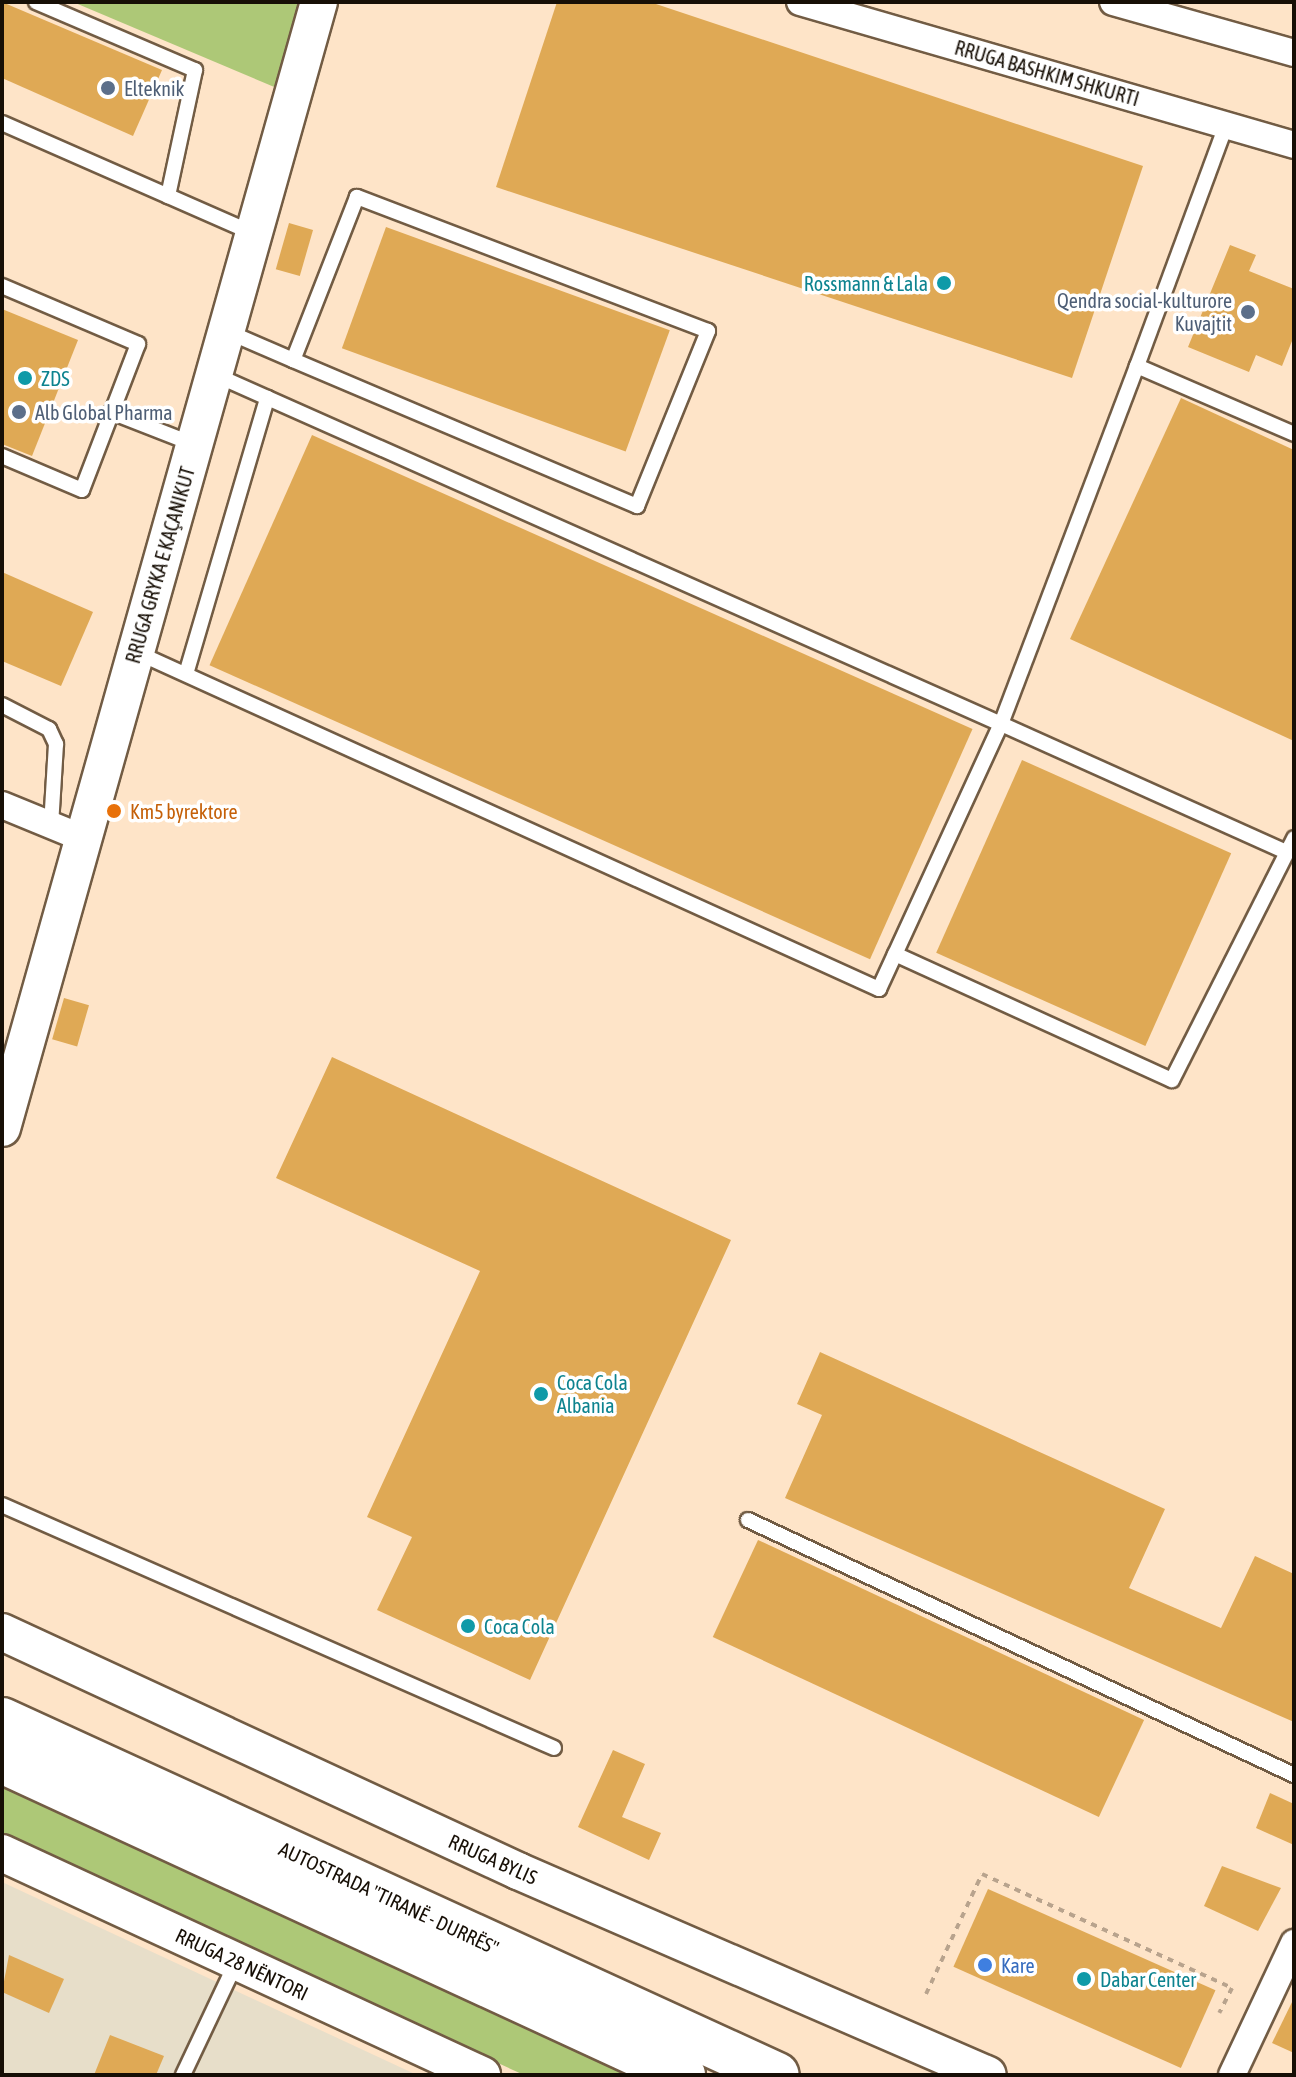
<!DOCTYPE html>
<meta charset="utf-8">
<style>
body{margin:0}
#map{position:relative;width:1296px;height:2077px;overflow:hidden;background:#fee4c8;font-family:"Asap Condensed",sans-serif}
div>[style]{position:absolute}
.industrial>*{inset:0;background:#e7dec9}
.green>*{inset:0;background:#adc877}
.building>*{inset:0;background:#dfa955;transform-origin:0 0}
.path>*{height:4px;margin-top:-2px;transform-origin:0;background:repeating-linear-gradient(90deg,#b8a38d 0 6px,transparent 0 12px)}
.roads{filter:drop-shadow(2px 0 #725c44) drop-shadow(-2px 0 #725c44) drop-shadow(0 2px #725c44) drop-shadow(0 -2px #725c44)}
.lane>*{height:14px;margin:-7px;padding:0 7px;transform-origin:7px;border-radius:7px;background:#fff}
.street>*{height:26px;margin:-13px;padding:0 13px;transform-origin:13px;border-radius:13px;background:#fff}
.secondary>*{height:36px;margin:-18px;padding:0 18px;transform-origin:18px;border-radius:18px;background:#fff}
.highway>*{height:44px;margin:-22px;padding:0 22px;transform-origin:22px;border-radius:22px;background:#fff}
.dots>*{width:22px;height:22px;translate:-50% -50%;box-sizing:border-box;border:4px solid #fff;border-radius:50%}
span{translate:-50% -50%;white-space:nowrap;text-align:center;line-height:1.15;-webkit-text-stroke:7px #fff;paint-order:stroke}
.street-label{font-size:20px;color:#170f06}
.service-label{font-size:20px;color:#4e5e75}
.left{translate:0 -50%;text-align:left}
.right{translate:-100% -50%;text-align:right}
.culture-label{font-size:20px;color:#0d838f}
.food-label{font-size:20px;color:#c56008}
.shop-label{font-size:20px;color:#366cbe}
.frame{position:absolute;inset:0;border:4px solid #170f06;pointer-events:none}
</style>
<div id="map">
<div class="industrial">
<div style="clip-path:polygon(2px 1882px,417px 2075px,2px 2075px)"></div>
</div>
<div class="green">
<div style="clip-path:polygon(73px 2px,319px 2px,291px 94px)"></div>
<div style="clip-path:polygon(2px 1780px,646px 2075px,524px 2075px,2px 1836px)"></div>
</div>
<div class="building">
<div style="clip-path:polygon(2px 2px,162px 70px,133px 136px,2px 78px)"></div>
<div style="clip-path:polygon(557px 2px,650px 2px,1143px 166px,1072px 378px,496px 187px)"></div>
<div style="left:289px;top:223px;width:25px;height:48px;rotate:16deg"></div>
<div style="left:386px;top:227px;width:302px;height:129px;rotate:20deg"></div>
<div style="clip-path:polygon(1230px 245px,1256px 255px,1249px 271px,1294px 289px,1294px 336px,1282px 366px,1256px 355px,1249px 372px,1188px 347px)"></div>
<div style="clip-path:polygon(2px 309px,78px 340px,32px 456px,2px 444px)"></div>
<div style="clip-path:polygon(1181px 398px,1294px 450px,1294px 741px,1070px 639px)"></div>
<div style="left:312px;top:435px;width:723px;height:252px;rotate:24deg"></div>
<div style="clip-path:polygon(2px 572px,93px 612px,61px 686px,2px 661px)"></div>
<div style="left:1022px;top:760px;width:229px;height:211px;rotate:24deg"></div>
<div style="left:64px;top:998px;width:26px;height:43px;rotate:16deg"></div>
<div style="clip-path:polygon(332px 1057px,731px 1240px,530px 1680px,377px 1610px,412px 1537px,367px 1517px,480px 1271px,276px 1178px)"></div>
<div style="clip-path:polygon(820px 1352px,1165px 1509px,1129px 1588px,1221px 1628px,1255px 1556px,1294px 1574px,1294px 1722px,785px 1498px,822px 1415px,797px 1404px)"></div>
<div style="left:758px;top:1540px;width:426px;height:107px;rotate:25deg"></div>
<div style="clip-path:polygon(613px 1750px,645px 1764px,622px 1817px,661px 1833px,649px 1860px,578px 1827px)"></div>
<div style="clip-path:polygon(1270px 1793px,1294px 1804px,1294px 1845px,1256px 1828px)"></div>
<div style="clip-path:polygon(1222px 1866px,1281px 1888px,1258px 1931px,1204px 1906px)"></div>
<div style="left:988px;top:1889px;width:249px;height:85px;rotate:24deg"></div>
<div style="clip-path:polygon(9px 1955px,64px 1979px,49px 2013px,2px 1992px)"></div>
<div style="clip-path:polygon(1294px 1998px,1294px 2053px,1272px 2043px)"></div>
<div style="clip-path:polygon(110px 2035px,164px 2056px,156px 2075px,94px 2075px)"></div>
</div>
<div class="path">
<div style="left:926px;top:1994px;width:132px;rotate:-65deg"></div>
<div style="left:982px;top:1874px;width:275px;rotate:24.5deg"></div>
<div style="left:1232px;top:1988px;width:28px;rotate:117deg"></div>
</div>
<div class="roads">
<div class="lane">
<div style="left:36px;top:2px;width:173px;rotate:23.2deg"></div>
<div style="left:195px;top:70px;width:129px;rotate:102.1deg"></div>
<div style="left:2px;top:123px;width:273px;rotate:23.7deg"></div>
<div style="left:2px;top:286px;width:148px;rotate:23.1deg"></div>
<div style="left:138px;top:344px;width:156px;rotate:111deg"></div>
<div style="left:82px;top:490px;width:87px;rotate:-157deg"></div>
<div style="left:226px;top:331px;width:73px;rotate:23.4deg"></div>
<div style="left:293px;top:360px;width:374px;rotate:23deg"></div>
<div style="left:637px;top:506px;width:189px;rotate:-67.9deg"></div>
<div style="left:708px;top:331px;width:376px;rotate:-159.1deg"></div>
<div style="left:357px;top:197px;width:175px;rotate:111.4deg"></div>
<div style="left:1137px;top:366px;width:257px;rotate:-69.7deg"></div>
<div style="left:111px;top:412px;width:88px;rotate:21.3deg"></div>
<div style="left:136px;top:652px;width:816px;rotate:24.4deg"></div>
<div style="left:879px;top:989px;width:292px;rotate:-65.3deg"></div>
<div style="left:1001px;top:724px;width:859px;rotate:-156.03deg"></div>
<div style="left:186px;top:674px;width:288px;rotate:-73.6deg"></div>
<div style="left:2px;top:705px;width:53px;rotate:27.1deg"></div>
<div style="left:49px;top:729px;width:17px;rotate:65deg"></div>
<div style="left:56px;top:744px;width:81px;rotate:93.5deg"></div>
<div style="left:1284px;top:851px;width:310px;rotate:-155.8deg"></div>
<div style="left:1001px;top:724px;width:383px;rotate:-69.2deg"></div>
<div style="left:1137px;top:366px;width:171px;rotate:23.4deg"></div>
<div style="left:895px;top:954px;width:304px;rotate:24.5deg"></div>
<div style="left:1172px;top:1080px;width:271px;rotate:-63.2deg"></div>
<div style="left:2px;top:1505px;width:603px;rotate:23.76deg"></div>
<div style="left:748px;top:1520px;width:603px;rotate:25.03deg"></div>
<div style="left:183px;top:2075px;width:124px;rotate:-64.7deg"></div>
</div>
<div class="street">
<div style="left:800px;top:2px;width:514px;rotate:16.14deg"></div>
<div style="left:1113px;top:2px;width:188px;rotate:15.7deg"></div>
<div style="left:2px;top:805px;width:90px;rotate:22.3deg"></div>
<div style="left:1232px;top:2075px;width:146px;rotate:-64.8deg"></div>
</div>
<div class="secondary">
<div style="left:2px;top:1128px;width:1170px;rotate:-74.28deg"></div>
<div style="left:2px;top:1632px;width:569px;rotate:24.85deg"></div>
<div style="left:518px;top:1871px;width:512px;rotate:23.46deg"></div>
<div style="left:2px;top:1853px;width:529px;rotate:24.82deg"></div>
</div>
<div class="highway">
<div style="left:2px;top:1720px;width:852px;rotate:24.61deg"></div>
<div style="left:2px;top:1761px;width:750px;rotate:24.75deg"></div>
</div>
</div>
<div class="dots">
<div style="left:108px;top:88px;background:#5c6f8a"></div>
<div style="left:944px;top:283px;background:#0f9aa8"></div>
<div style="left:1248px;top:312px;background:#5c6f8a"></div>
<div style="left:25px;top:378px;background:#0f9aa8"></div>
<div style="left:19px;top:412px;background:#5c6f8a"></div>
<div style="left:114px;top:811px;background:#e8710a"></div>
<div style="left:541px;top:1394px;background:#0f9aa8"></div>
<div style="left:468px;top:1626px;background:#0f9aa8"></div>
<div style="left:985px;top:1965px;background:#3f7fe0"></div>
<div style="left:1084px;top:1979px;background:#0f9aa8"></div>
</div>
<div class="street-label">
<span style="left:1047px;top:73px;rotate:16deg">RRUGA BASHKIM SHKURTI</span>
<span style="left:160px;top:565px;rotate:-74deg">RRUGA GRYKA E KAÇANIKUT</span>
<span style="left:493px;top:1859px;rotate:24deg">RRUGA BYLIS</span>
<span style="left:389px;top:1898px;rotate:25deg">AUTOSTRADA "TIRANË - DURRËS"</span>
<span style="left:242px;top:1964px;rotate:25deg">RRUGA 28 NËNTORI</span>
</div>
<div class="service-label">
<span class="left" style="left:124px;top:88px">Elteknik</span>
<span class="right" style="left:1232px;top:312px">Qendra social-kulturore<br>Kuvajtit</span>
<span class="left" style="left:35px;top:412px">Alb Global Pharma</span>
</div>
<div class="culture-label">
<span class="right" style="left:928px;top:283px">Rossmann &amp; Lala</span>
<span class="left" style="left:41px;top:378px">ZDS</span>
<span class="left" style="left:557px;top:1394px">Coca Cola<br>Albania</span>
<span class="left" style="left:484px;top:1626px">Coca Cola</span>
<span class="left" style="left:1100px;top:1979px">Dabar Center</span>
</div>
<div class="food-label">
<span class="left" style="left:130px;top:811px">Km5 byrektore</span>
</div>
<div class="shop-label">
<span class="left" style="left:1001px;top:1965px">Kare</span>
</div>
<div class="frame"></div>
</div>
